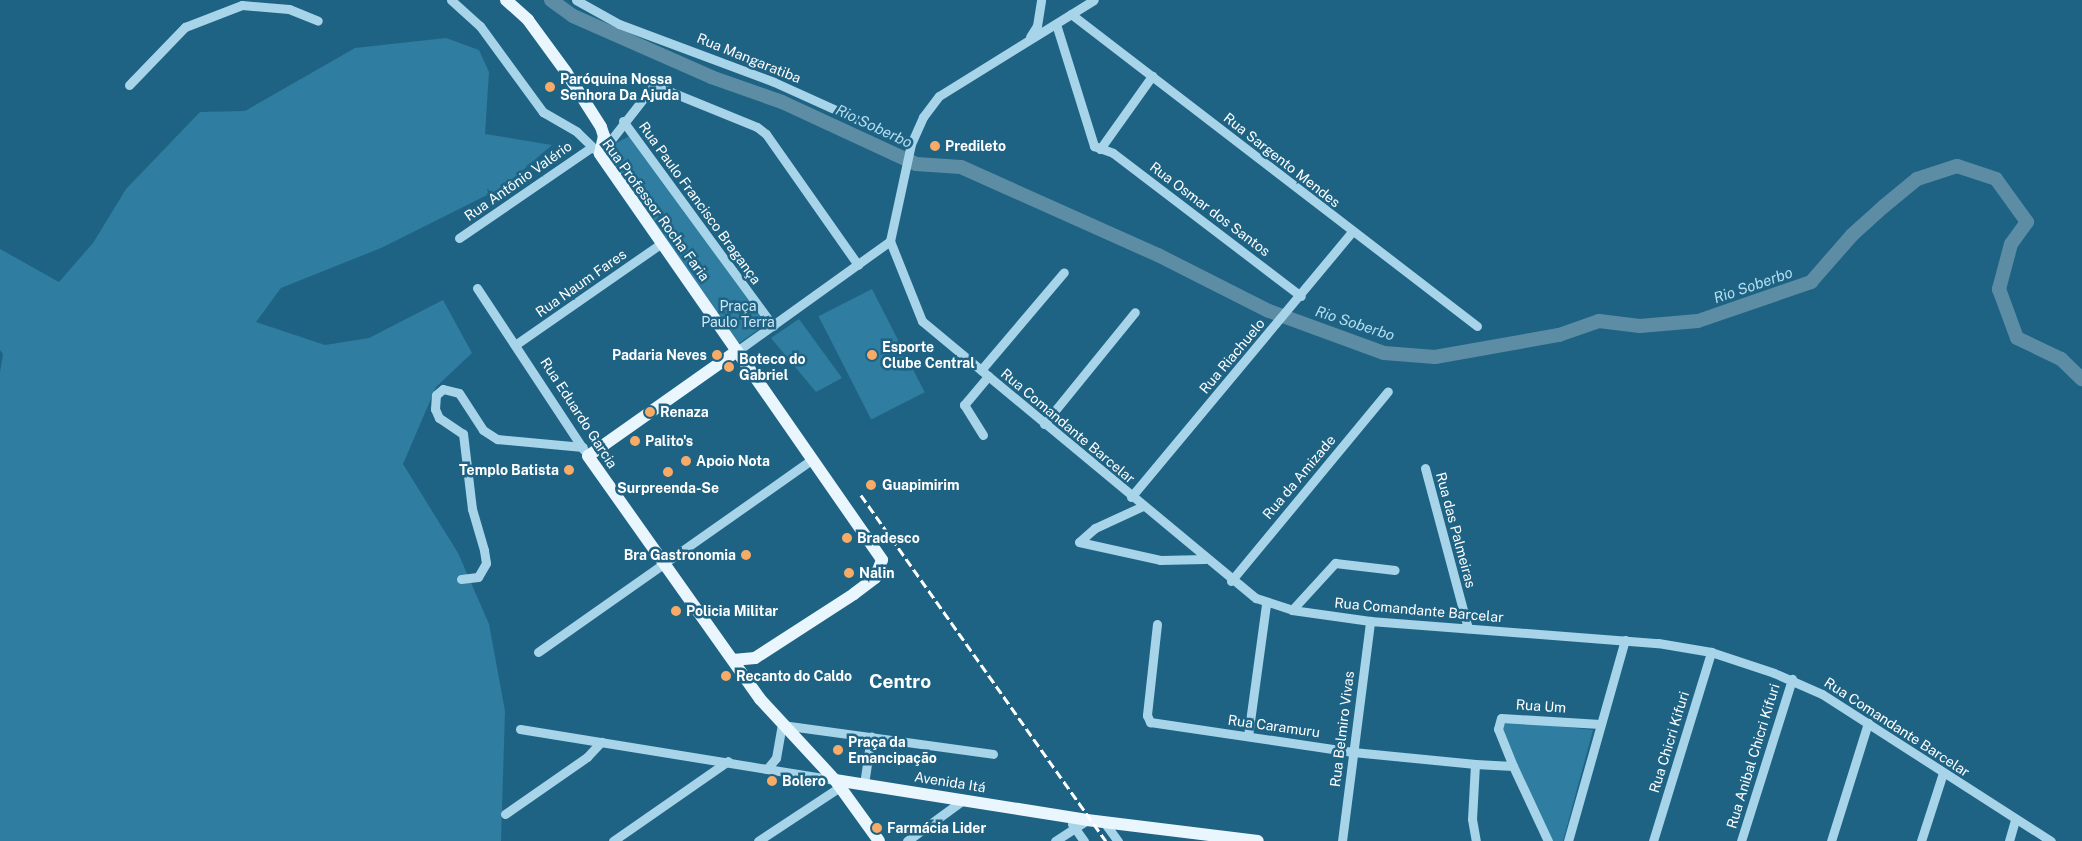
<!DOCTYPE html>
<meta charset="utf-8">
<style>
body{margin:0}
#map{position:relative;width:2082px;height:841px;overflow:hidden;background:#1f6384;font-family:"Public Sans",sans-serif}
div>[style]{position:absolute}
.green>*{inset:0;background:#2f7da0;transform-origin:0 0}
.river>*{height:14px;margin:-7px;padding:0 7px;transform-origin:7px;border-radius:7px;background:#5d8da4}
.minor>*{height:9px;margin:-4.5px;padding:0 4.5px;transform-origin:4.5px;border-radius:4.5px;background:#a7d4e9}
.major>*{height:12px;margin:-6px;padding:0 6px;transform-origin:6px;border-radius:6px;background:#eaf6fe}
.rail>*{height:2.5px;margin-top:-1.25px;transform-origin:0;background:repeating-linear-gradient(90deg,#fff 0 9px,transparent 0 13px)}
.dots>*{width:14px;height:14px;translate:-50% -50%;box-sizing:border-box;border:2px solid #1f6384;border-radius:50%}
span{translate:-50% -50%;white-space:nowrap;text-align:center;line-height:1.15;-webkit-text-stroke:5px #1f6384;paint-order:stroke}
.street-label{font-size:14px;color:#fff}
.poi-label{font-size:14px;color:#fff;font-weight:700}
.left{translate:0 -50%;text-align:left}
.right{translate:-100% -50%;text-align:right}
.park-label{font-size:14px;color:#cbe9f7}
.water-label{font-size:15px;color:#b2def1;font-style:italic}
.district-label{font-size:19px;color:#fff;font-weight:700}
</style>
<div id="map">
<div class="green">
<div style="clip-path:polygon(446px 38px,479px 50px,489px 72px,485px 134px,552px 145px,503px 187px,381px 248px,281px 288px,256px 322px,325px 345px,369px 338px,443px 300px,472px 353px,436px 387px,403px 464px,458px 553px,489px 624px,505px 711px,501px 841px,0 841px,0 372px,3px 354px,0 350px,0 249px,59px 282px,93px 243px,126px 189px,200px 112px,245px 111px,355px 48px)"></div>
<div style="clip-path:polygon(630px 136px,766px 324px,738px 344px,607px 156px,610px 146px)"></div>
<div style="left:872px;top:289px;width:116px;height:60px;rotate:63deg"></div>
<div style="clip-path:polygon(799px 319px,842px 378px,816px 392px,771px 338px)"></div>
<div style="clip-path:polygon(1511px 721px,1593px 730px,1563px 841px,1552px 841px,1502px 733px,1504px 724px)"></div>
</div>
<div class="river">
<div style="left:551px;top:0;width:27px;rotate:36deg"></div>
<div style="left:573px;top:16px;width:151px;rotate:23.8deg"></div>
<div style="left:711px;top:77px;width:75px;rotate:19.4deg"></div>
<div style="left:782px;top:102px;width:148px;rotate:24.8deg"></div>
<div style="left:916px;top:164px;width:45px;rotate:3.8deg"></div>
<div style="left:961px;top:167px;width:216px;rotate:24.1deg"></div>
<div style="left:1158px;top:255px;width:124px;rotate:26.8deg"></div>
<div style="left:1269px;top:311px;width:122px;rotate:20.1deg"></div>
<div style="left:1384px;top:353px;width:51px;rotate:4.5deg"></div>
<div style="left:1435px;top:357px;width:126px;rotate:-10.1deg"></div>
<div style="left:1559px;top:335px;width:42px;rotate:-19.3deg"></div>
<div style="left:1599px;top:321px;width:41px;rotate:7deg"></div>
<div style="left:1640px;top:326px;width:58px;rotate:-4.9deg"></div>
<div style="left:1698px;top:321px;width:120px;rotate:-19deg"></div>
<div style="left:1811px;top:282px;width:62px;rotate:-48.9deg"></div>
<div style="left:1852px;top:235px;width:42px;rotate:-42.1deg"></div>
<div style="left:1883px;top:207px;width:44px;rotate:-39.5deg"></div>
<div style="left:1917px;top:179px;width:42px;rotate:-18deg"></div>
<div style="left:1957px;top:166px;width:41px;rotate:18.4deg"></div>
<div style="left:1996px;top:179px;width:53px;rotate:54.2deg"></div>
<div style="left:2027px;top:222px;width:27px;rotate:126deg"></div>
<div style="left:2011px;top:244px;width:47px;rotate:104.9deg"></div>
<div style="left:1999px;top:289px;width:52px;rotate:69.8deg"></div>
<div style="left:2017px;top:338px;width:49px;rotate:25.5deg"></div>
<div style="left:2061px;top:359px;width:29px;rotate:44deg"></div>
</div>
<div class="minor">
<div style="left:451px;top:0;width:39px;rotate:42deg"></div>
<div style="left:480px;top:26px;width:107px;rotate:53.8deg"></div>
<div style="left:543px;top:112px;width:39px;rotate:30deg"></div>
<div style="left:577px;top:132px;width:32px;rotate:44deg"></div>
<div style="left:600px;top:154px;width:88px;rotate:-52deg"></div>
<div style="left:654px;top:85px;width:111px;rotate:22.2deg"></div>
<div style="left:757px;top:127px;width:11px;rotate:38deg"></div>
<div style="left:766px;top:134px;width:160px;rotate:54.9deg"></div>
<div style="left:576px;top:0;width:49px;rotate:29.2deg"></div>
<div style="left:619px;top:24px;width:165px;rotate:20.5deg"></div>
<div style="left:774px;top:82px;width:150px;rotate:24.3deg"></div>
<div style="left:1071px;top:14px;width:512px;rotate:37.54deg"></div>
<div style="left:1056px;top:24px;width:128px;rotate:72.7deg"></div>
<div style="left:1094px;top:146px;width:20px;rotate:20deg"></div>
<div style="left:1113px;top:153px;width:236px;rotate:37.3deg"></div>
<div style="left:1030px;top:37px;width:13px;rotate:-58deg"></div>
<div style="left:1037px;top:26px;width:26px;rotate:-81deg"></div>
<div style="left:129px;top:85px;width:81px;rotate:-46deg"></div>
<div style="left:185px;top:27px;width:61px;rotate:-21.1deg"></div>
<div style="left:242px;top:5px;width:47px;rotate:4.9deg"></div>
<div style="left:289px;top:9px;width:31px;rotate:22deg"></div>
<div style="left:623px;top:121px;width:254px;rotate:53.8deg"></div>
<div style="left:1100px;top:149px;width:90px;rotate:-54.5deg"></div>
<div style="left:459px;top:238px;width:161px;rotate:-34.4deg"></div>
<div style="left:890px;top:241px;width:86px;rotate:68.2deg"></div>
<div style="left:922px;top:321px;width:434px;rotate:39.7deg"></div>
<div style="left:1256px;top:598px;width:38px;rotate:18deg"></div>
<div style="left:1292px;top:610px;width:79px;rotate:8deg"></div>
<div style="left:1370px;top:621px;width:289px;rotate:4.4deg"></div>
<div style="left:1658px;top:643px;width:54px;rotate:9.6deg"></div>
<div style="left:1711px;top:652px;width:66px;rotate:18.4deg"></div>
<div style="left:1774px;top:673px;width:52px;rotate:23.6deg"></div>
<div style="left:1822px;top:694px;width:272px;rotate:32.7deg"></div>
<div style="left:477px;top:288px;width:194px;rotate:56.6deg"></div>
<div style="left:515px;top:345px;width:179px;rotate:-34.8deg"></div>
<div style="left:737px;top:351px;width:188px;rotate:-35.7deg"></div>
<div style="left:890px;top:241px;width:99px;rotate:-77.8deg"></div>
<div style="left:911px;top:144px;width:30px;rotate:-66deg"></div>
<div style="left:923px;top:117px;width:26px;rotate:-53deg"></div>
<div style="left:939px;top:96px;width:182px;rotate:-31.8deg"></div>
<div style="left:981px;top:370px;width:128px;rotate:-49.7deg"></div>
<div style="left:1044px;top:424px;width:144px;rotate:-50.9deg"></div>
<div style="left:983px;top:435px;width:36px;rotate:-122deg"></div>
<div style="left:964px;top:405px;width:38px;rotate:-50deg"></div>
<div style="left:1425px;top:468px;width:166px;rotate:75deg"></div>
<div style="left:1131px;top:497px;width:345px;rotate:-50.2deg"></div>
<div style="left:1143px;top:506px;width:53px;rotate:155.4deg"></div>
<div style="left:1095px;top:528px;width:21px;rotate:139deg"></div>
<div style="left:1079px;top:542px;width:83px;rotate:12.5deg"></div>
<div style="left:1160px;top:560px;width:45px;rotate:-1.3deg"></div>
<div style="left:461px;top:579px;width:17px;rotate:-7deg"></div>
<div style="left:478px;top:577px;width:16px;rotate:-60deg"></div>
<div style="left:486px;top:563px;width:13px;rotate:-99deg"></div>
<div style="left:484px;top:550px;width:43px;rotate:-106.3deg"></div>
<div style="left:472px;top:509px;width:76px;rotate:-96.8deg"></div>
<div style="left:463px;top:434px;width:29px;rotate:-146deg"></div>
<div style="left:439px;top:418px;width:10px;rotate:-114deg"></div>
<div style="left:435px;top:409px;width:14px;rotate:-86deg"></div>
<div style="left:436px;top:395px;width:9px;rotate:-41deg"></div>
<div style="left:443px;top:389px;width:16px;rotate:14deg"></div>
<div style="left:459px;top:393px;width:44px;rotate:57deg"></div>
<div style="left:483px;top:430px;width:17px;rotate:33deg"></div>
<div style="left:497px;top:439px;width:86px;rotate:5.3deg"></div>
<div style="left:1231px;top:581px;width:246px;rotate:-50.4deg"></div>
<div style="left:1292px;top:610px;width:64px;rotate:-47.5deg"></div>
<div style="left:1335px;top:563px;width:60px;rotate:6.7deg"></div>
<div style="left:1157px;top:624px;width:92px;rotate:96.3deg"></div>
<div style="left:1147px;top:715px;width:8px;rotate:67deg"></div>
<div style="left:1150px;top:722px;width:205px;rotate:8.4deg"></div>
<div style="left:1353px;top:752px;width:123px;rotate:5.6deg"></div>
<div style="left:1475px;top:764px;width:55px;rotate:93.1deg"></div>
<div style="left:1472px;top:819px;width:22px;rotate:80deg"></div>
<div style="left:538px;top:652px;width:336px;rotate:-35.1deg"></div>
<div style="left:520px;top:729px;width:319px;rotate:9.2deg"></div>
<div style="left:1248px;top:736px;width:133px;rotate:-82.2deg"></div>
<div style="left:1475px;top:764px;width:38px;rotate:3deg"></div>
<div style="left:1513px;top:766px;width:83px;rotate:65deg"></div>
<div style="left:1513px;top:766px;width:40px;rotate:-112deg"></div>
<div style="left:1498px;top:729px;width:11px;rotate:-75deg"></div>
<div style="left:1501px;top:718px;width:99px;rotate:3.5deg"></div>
<div style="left:767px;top:769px;width:14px;rotate:-51deg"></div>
<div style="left:776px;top:758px;width:34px;rotate:-80deg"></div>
<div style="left:782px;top:725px;width:213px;rotate:7.8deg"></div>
<div style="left:864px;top:784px;width:48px;rotate:-81.5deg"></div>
<div style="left:505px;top:814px;width:100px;rotate:-34.8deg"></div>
<div style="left:587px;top:757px;width:21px;rotate:-47deg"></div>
<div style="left:1104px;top:822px;width:24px;rotate:54deg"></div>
<div style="left:1072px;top:824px;width:21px;rotate:55deg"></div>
<div style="left:613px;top:841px;width:140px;rotate:-34.8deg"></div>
<div style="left:758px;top:841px;width:98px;rotate:-33.4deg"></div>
<div style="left:907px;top:841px;width:69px;rotate:-36.2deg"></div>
<div style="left:1055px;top:841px;width:38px;rotate:-33deg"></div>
<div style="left:1342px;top:841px;width:222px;rotate:-82.7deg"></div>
<div style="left:1568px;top:841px;width:209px;rotate:-74.2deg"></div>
<div style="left:1653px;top:841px;width:198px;rotate:-72.9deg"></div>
<div style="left:1741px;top:841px;width:170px;rotate:-72.5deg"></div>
<div style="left:1831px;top:841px;width:124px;rotate:-72.6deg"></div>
<div style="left:1921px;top:841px;width:71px;rotate:-72.1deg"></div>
<div style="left:2009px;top:841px;width:22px;rotate:-74deg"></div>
</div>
<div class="major">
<div style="left:506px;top:0;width:30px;rotate:42deg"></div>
<div style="left:528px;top:20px;width:64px;rotate:53.8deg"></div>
<div style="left:566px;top:72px;width:65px;rotate:57.5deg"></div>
<div style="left:601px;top:127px;width:9px;rotate:72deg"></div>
<div style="left:604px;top:136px;width:18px;rotate:103deg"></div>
<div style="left:600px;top:154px;width:494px;rotate:55.2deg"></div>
<div style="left:882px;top:560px;width:19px;rotate:111deg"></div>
<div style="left:875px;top:578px;width:26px;rotate:143deg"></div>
<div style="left:854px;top:594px;width:118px;rotate:147.1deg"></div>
<div style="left:755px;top:658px;width:22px;rotate:175deg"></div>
<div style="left:737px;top:351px;width:182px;rotate:144.8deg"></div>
<div style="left:588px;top:456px;width:298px;rotate:54.7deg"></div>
<div style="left:760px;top:699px;width:110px;rotate:47.2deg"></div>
<div style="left:835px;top:780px;width:75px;rotate:54.2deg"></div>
<div style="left:835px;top:780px;width:255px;rotate:9deg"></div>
<div style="left:1087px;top:820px;width:172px;rotate:7deg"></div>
</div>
<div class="rail">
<div style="left:861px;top:495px;width:424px;rotate:54.7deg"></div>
</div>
<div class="dots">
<div style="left:550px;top:87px;background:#f7ab67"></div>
<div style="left:935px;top:146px;background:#f7ab67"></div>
<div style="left:717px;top:355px;background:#f7ab67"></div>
<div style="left:872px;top:355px;background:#f7ab67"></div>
<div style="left:729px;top:367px;background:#f7ab67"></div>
<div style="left:650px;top:412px;background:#f7ab67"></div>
<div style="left:635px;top:441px;background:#f7ab67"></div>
<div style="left:686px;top:461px;background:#f7ab67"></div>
<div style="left:569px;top:470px;background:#f7ab67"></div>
<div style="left:668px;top:472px;background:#f7ab67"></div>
<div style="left:871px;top:485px;background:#f7ab67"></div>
<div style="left:847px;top:538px;background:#f7ab67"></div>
<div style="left:746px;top:555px;background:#f7ab67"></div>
<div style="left:849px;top:573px;background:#f7ab67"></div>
<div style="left:676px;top:611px;background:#f7ab67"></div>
<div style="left:726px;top:676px;background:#f7ab67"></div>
<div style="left:838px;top:750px;background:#f7ab67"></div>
<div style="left:772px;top:781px;background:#f7ab67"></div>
<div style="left:877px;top:828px;background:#f7ab67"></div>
</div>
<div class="street-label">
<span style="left:749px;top:58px;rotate:22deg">Rua Mangaratiba</span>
<span style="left:1282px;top:160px;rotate:38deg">Rua Sargento Mendes</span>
<span style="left:518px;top:181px;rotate:-35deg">Rua Antônio Valério</span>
<span style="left:700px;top:203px;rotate:54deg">Rua Paulo Francisco Bragança</span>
<span style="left:1210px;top:209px;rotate:37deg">Rua Osmar dos Santos</span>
<span style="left:656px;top:210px;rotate:54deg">Rua Professor Rocha Faria</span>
<span style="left:581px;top:283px;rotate:-35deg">Rua Naum Fares</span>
<span style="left:1232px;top:356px;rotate:-50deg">Rua Riachuelo</span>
<span style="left:579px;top:413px;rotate:57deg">Rua Eduardo Garcia</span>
<span style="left:1068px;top:426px;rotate:40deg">Rua Comandante Barcelar</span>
<span style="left:1299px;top:477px;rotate:-50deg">Rua da Amizade</span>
<span style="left:1456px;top:530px;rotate:75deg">Rua das Palmeiras</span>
<span style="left:1419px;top:610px;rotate:5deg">Rua Comandante Barcelar</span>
<span style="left:1541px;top:706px;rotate:4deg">Rua Um</span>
<span style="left:1274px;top:726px;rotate:8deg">Rua Caramuru</span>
<span style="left:1897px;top:727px;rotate:33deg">Rua Comandante Barcelar</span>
<span style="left:1342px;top:729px;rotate:-83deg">Rua Belmiro Vivas</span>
<span style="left:1669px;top:742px;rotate:-73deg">Rua Chicri Kifuri</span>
<span style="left:1753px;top:756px;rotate:-73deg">Rua Anibal Chicri Kifuri</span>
<span style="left:950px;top:782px;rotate:9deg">Avenida Itá</span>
</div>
<div class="poi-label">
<span class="left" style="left:560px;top:87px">Paróquina Nossa<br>Senhora Da Ajuda</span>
<span class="left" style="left:945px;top:146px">Predileto</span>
<span class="left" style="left:882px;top:355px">Esporte<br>Clube Central</span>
<span class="right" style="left:707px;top:355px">Padaria Neves</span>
<span class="left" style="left:739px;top:367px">Boteco do<br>Gabriel</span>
<span class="left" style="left:660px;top:412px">Renaza</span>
<span class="left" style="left:645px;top:441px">Palito's</span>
<span class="left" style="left:696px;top:461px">Apoio Nota</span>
<span class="right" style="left:559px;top:470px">Templo Batista</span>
<span class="left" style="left:882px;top:485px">Guapimirim</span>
<span style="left:668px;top:488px">Surpreenda-Se</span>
<span class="left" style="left:857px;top:538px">Bradesco</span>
<span class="right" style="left:736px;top:555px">Bra Gastronomia</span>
<span class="left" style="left:859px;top:573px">Nalin</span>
<span class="left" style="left:686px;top:611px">Policia Militar</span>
<span class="left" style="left:736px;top:676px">Recanto do Caldo</span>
<span class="left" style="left:848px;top:750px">Praça da<br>Emancipação</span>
<span class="left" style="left:782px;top:781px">Bolero</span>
<span class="left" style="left:887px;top:828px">Farmácia Lider</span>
</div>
<div class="park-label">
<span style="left:738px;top:314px">Praça<br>Paulo Terra</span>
</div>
<div class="water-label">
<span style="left:874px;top:126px;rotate:25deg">Rio Soberbo</span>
<span style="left:1753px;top:285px;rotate:-19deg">Rio Soberbo</span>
<span style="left:1355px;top:323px;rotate:18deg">Rio Soberbo</span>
</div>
<div class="district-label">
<span style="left:900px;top:682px">Centro</span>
</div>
</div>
